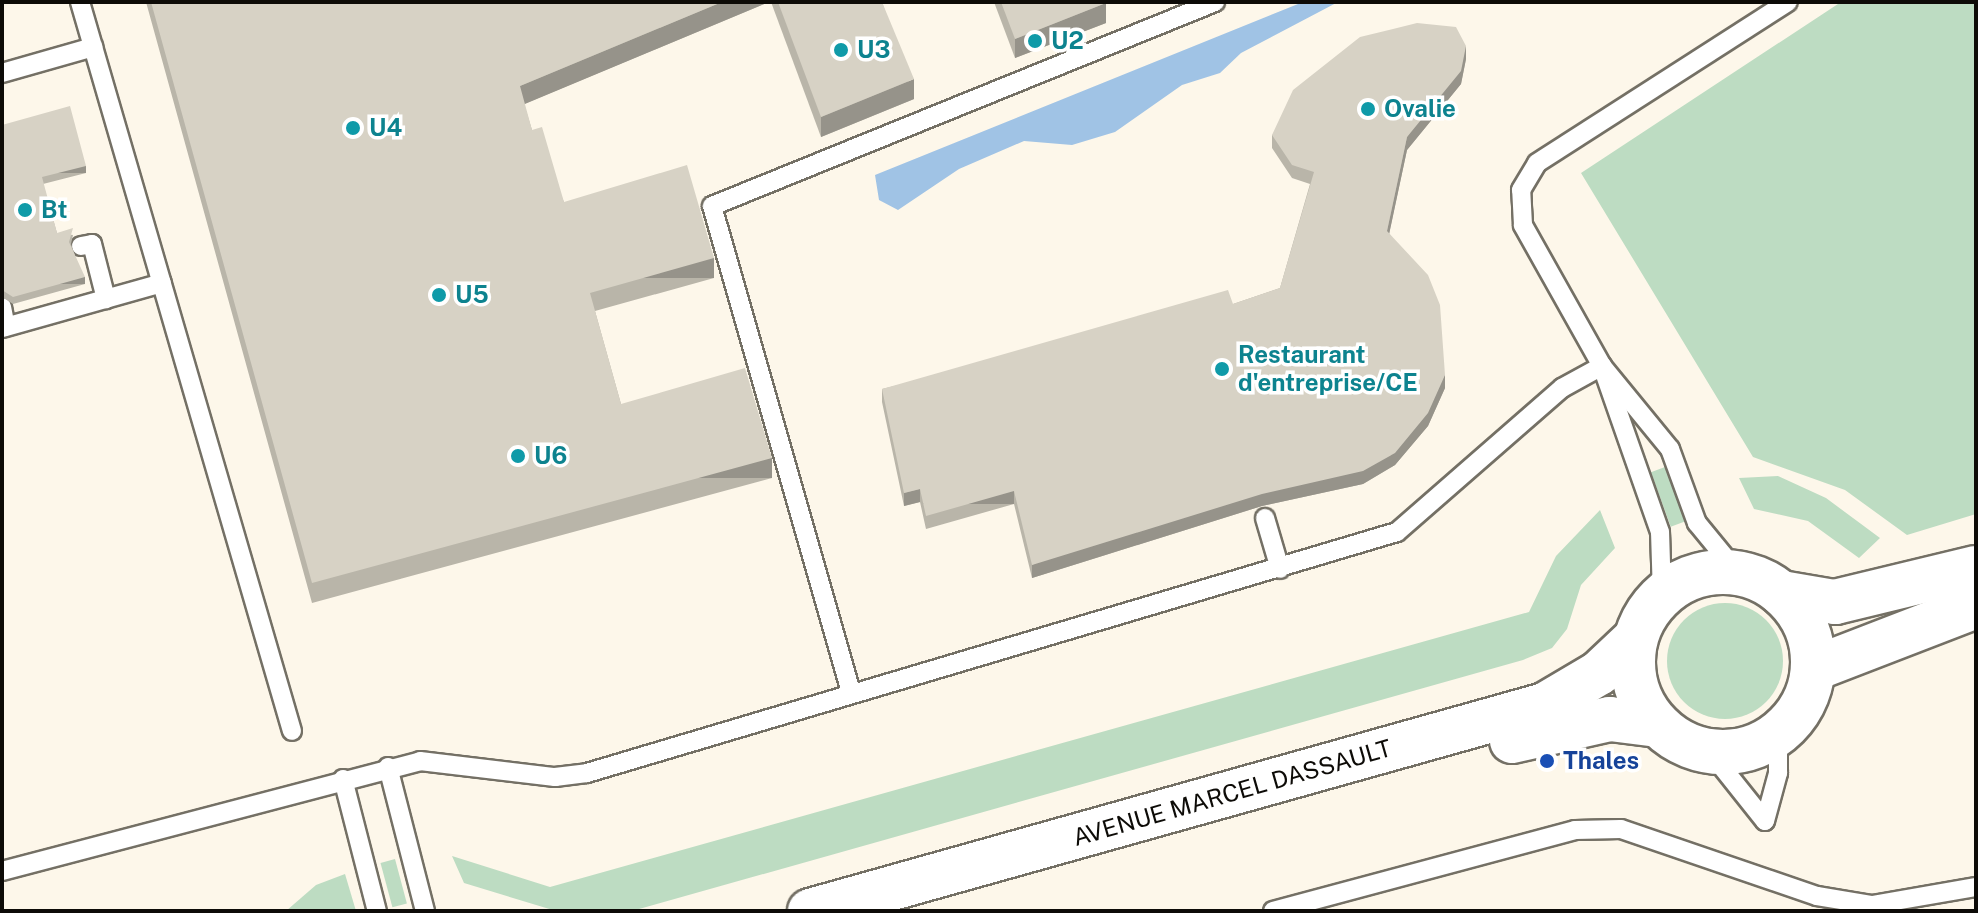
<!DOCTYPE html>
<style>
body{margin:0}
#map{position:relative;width:1978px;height:913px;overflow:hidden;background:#fdf7ea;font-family:"Public Sans",sans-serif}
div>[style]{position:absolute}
.green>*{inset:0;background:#bddcc2;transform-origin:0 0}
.round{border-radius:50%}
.water>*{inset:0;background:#a0c3e5}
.roads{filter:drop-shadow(2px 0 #747065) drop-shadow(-2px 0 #747065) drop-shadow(0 2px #747065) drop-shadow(0 -2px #747065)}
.service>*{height:18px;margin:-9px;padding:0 9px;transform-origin:9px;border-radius:9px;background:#fff}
.secondary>*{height:44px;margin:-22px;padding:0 22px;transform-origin:22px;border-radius:22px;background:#fff}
.secondary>.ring{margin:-22px;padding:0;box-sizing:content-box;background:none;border:44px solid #fff;border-radius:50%}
.wall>*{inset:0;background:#b9b5a9}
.shaded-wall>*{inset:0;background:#96938a;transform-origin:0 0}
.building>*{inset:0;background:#d7d2c5}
.dots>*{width:22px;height:22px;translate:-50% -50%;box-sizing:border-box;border:4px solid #fff;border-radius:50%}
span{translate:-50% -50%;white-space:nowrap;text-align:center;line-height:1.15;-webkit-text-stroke:7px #fff;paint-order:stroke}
.culture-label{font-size:24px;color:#0d838f;font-weight:700}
.left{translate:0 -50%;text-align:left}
.transit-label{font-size:24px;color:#164399;font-weight:700}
.street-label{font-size:24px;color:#0d0b07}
.frame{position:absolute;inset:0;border:4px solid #0d0b07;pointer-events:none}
</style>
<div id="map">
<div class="green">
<div style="clip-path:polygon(1841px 2px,1976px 2px,1976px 514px,1907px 535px,1845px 490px,1753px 457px,1581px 173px)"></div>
<div style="left:1665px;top:467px;width:58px;height:15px;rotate:70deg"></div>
<div style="clip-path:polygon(1778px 476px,1826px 498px,1880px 538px,1859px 558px,1808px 521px,1754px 509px,1739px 478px)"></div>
<div style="clip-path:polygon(1600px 510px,1615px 548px,1581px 585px,1567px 629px,1552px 648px,1523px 660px,632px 911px,556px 911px,464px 883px,452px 856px,550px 887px,1529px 612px,1556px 556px)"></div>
<div class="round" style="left:1667px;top:603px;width:116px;height:116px"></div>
<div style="left:395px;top:859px;width:46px;height:15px;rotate:75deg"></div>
<div style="clip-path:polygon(345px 874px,356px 911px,286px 911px,316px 885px)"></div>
</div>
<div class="water">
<div style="clip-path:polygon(1303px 2px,1338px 2px,1241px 53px,1220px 73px,1182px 85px,1115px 132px,1072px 145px,1024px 141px,959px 169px,898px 210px,879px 200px,875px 175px)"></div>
</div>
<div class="roads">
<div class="service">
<div style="left:80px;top:2px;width:759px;rotate:73.79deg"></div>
<div style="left:2px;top:73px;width:95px;rotate:-15.9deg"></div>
<div style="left:81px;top:246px;width:11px;rotate:-10deg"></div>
<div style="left:92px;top:244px;width:57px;rotate:75.7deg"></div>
<div style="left:2px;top:307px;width:20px;rotate:79deg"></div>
<div style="left:2px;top:328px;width:166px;rotate:-15.7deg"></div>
<div style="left:1265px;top:518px;width:53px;rotate:73.6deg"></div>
<div style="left:1662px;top:595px;width:63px;rotate:-91.8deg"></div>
<div style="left:1660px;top:532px;width:176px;rotate:-109.3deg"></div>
<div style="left:1602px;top:366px;width:107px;rotate:50.7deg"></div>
<div style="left:1670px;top:449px;width:79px;rotate:70deg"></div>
<div style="left:1697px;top:523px;width:65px;rotate:50.6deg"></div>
<div style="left:851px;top:692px;width:505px;rotate:-105.96deg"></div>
<div style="left:712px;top:206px;width:543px;rotate:-22.08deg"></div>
<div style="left:1710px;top:752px;width:88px;rotate:51.4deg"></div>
<div style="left:1765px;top:821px;width:50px;rotate:-74.8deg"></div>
<div style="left:1778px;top:773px;width:39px;rotate:-90deg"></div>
<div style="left:388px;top:767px;width:149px;rotate:75.6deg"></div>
<div style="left:343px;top:779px;width:136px;rotate:75.6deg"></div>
<div style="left:2px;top:871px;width:432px;rotate:-14.7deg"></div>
<div style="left:420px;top:761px;width:136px;rotate:6.8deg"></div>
<div style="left:555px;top:777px;width:32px;rotate:-7deg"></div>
<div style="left:587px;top:773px;width:845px;rotate:-16.57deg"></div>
<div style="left:1397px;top:532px;width:219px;rotate:-41.1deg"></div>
<div style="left:1562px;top:388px;width:46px;rotate:-28.8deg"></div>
<div style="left:1602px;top:366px;width:162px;rotate:-119.3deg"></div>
<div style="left:1523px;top:225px;width:35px;rotate:-93deg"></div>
<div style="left:1521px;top:190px;width:31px;rotate:-59deg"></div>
<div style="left:1537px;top:163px;width:298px;rotate:-32.7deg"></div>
<div style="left:1273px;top:911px;width:313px;rotate:-15deg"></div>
<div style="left:1575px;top:830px;width:46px;rotate:-1.2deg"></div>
<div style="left:1621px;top:829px;width:207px;rotate:18.9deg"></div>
<div style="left:1817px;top:896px;width:56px;rotate:9.3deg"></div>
<div style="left:1872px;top:905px;width:106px;rotate:-9.8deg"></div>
</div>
<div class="secondary">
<div class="ring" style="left:1633px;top:572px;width:136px;height:136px"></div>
<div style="left:1781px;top:593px;width:55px;rotate:9.5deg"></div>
<div style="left:1835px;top:602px;width:145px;rotate:-13.6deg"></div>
<div style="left:1813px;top:669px;width:175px;rotate:-21.1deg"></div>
<div style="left:1512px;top:741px;width:100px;rotate:-12.7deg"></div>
<div style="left:1610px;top:719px;width:48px;rotate:7.1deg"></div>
<div style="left:810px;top:911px;width:763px;rotate:-15.66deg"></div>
<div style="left:1545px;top:705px;width:63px;rotate:-30.7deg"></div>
<div style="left:1599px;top:673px;width:50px;rotate:-43.4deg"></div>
</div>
</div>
<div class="wall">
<div style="clip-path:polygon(146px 2px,769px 2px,524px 104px,532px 130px,564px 202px,714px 278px,595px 311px,621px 404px,772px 478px,312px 603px)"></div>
<div style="clip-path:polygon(771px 2px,882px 2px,914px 99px,821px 137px)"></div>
<div style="clip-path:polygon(994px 2px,1105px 2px,1106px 23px,1015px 58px)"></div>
<div style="clip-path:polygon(1466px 59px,1461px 84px,1407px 150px,1389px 234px,1445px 388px,1428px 426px,1395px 465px,1363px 484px,1262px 506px,1032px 578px,1014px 504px,926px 529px,920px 502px,904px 506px,882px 402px,882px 389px,1233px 304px,1280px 288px,1310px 184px,1292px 178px,1272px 148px,1272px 135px)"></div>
<div style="clip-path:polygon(2px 125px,86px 173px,43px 184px,57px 233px,73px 235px,71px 244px,85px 284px,13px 304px,2px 297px)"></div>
</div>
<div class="shaded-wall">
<div style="clip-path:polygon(722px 2px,769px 2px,520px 106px,520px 86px)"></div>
<div style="clip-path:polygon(1106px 3px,1106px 23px,1015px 58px,1015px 39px)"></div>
<div style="clip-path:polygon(1466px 46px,1466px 59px,1461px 84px,1407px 150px,1387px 244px,1387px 231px,1407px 137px)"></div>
<div style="clip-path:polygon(914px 79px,914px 99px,821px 137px,821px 117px)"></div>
<div style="left:86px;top:166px;width:7px;height:45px;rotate:90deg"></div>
<div style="left:714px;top:258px;width:20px;height:129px;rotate:90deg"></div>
<div style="left:85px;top:277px;width:7px;height:75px;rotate:90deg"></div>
<div style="clip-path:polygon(1445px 375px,1445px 388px,1428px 426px,1395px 465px,1363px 484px,1262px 506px,1032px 578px,1032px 565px)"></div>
<div style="left:772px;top:458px;width:20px;height:477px;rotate:90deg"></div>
<div style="clip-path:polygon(920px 489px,920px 502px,904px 506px,904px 493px)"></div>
<div style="left:1014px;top:491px;width:13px;height:91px;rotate:90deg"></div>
</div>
<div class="building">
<div style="clip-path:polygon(151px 2px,722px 2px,520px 86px,532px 130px,542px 127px,564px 202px,687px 165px,714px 258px,590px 293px,621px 404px,745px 368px,772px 458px,312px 583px)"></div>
<div style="clip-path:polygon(778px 2px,882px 2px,914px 79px,821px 117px)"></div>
<div style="clip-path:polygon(1001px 2px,1105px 2px,1106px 3px,1015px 39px)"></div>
<div style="clip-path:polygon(1417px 23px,1456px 27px,1466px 46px,1461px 71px,1407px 137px,1387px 231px,1428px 275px,1440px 305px,1445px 375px,1428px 413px,1395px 453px,1363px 471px,1262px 494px,1032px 565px,1014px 491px,926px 516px,920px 489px,904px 493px,882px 389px,1228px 290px,1233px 304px,1280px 288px,1314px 172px,1292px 165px,1272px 135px,1293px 90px,1360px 37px)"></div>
<div style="clip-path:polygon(70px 106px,86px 166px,42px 177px,57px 233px,73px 228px,69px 242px,85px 277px,13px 297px,2px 290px,2px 125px)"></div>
</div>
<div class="dots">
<div style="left:1035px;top:41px;background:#0f9aa8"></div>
<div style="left:841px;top:50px;background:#0f9aa8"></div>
<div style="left:1368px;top:109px;background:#0f9aa8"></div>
<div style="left:353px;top:128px;background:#0f9aa8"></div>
<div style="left:25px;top:210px;background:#0f9aa8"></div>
<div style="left:439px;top:295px;background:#0f9aa8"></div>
<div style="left:1222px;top:369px;background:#0f9aa8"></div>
<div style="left:518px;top:456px;background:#0f9aa8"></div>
<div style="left:1547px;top:761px;background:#1a4fb4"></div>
</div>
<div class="culture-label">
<span class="left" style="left:1051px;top:41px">U2</span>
<span class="left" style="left:857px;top:50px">U3</span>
<span class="left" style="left:1384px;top:109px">Ovalie</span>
<span class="left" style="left:369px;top:128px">U4</span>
<span class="left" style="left:41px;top:210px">Bt</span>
<span class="left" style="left:455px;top:295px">U5</span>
<span class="left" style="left:1238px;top:369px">Restaurant<br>d'entreprise/CE</span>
<span class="left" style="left:534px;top:456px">U6</span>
</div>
<div class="transit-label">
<span class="left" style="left:1563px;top:761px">Thales</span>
</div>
<div class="street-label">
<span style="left:1232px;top:793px;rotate:-16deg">AVENUE MARCEL DASSAULT</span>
</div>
<div class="frame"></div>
</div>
